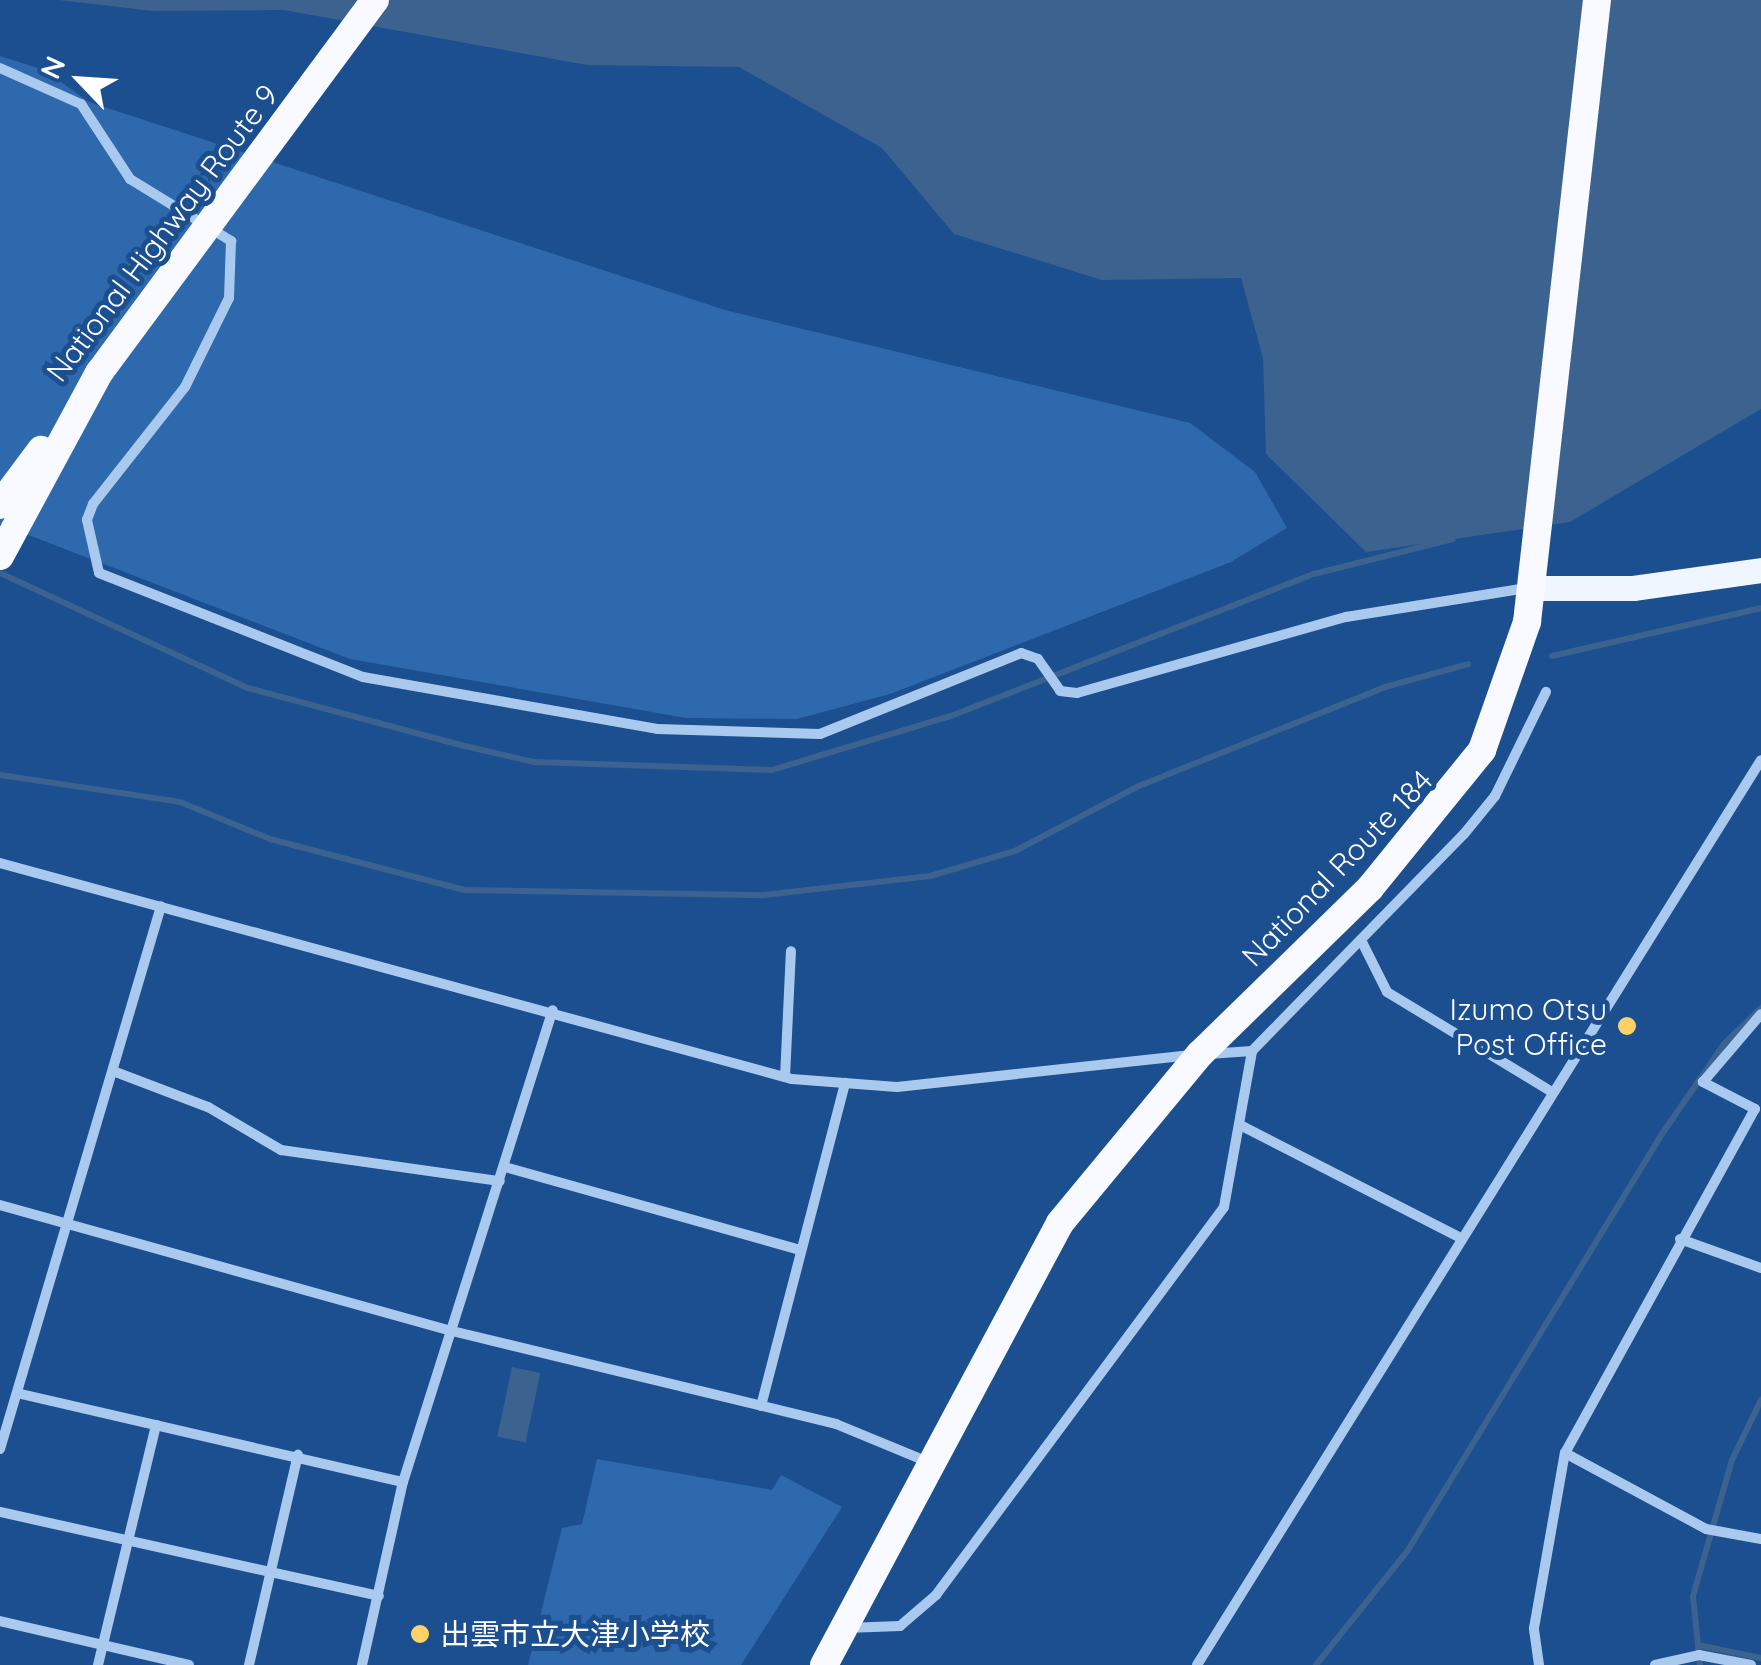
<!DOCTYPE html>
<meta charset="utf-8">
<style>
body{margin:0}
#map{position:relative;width:1761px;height:1665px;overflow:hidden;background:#1b4f8f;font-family:Quicksand,"Noto Sans JP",sans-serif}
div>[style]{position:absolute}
.green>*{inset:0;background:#2e69ad}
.water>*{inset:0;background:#3c6290;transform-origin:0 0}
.stream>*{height:6px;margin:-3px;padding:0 3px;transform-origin:3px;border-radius:3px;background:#3c6290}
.minor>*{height:10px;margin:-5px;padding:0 5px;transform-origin:5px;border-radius:5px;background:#a9c9ee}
.primary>*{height:25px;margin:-12.5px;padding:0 12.5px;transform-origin:12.5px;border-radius:12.5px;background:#f0f6ff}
.trunk>*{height:28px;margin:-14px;padding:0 14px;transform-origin:14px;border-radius:14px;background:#f8faff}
.trunk-bridge>*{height:28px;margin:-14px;padding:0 14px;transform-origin:14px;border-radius:14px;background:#f8faff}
.dots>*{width:28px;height:28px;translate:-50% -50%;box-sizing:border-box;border:5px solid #1b4f8f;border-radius:50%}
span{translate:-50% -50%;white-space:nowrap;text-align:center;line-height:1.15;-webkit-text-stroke:10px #1b4f8f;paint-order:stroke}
.street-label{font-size:30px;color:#fff}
.poi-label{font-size:30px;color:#fff}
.right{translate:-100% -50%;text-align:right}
.left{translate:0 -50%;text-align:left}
.north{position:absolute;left:30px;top:30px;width:100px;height:100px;-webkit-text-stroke:8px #1b4f8f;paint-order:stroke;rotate:295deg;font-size:28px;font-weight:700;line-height:40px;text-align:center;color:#fff}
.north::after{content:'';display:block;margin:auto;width:35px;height:45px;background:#fff;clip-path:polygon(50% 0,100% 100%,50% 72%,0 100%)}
</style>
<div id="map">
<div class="green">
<div style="clip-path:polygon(0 56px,44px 70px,89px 102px,725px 310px,1190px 423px,1255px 472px,1287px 528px,1231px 562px,890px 694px,797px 719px,686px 718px,350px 659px,0 524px)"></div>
<div style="clip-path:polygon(597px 1459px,772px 1490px,781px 1475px,842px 1507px,741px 1665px,528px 1665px,562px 1528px,582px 1524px)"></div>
</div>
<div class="water">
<div style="clip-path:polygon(59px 0,1761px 0,1761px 409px,1570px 522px,1366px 552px,1266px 454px,1263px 358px,1241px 278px,1102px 280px,954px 234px,882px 148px,739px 67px,587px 65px,284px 10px,153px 11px)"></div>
<div style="left:512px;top:1367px;width:29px;height:71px;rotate:12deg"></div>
</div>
<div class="stream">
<div style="left:0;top:573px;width:273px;rotate:24.9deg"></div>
<div style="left:248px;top:688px;width:225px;rotate:15deg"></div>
<div style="left:465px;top:746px;width:71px;rotate:13.1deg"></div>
<div style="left:534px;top:762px;width:238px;rotate:1.9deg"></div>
<div style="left:772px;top:770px;width:187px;rotate:-16.8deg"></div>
<div style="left:951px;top:716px;width:390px;rotate:-21.4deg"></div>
<div style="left:1314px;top:574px;width:143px;rotate:-14.1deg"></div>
<div style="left:1552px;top:656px;width:214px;rotate:-12.9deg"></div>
<div style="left:0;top:775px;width:182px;rotate:8.5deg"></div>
<div style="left:180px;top:802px;width:97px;rotate:22.3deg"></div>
<div style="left:270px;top:839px;width:202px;rotate:14.7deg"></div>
<div style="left:465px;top:890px;width:299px;rotate:1deg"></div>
<div style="left:764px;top:895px;width:167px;rotate:-6.5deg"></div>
<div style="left:930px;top:876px;width:89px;rotate:-16.4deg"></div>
<div style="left:1015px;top:851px;width:140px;rotate:-27.7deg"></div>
<div style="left:1139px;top:786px;width:265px;rotate:-21.9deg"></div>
<div style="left:1385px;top:687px;width:86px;rotate:-15.5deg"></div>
<div style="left:1698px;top:1645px;width:64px;rotate:11.7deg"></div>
<div style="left:1316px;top:1665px;width:147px;rotate:-51.3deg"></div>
<div style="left:1408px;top:1550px;width:487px;rotate:-58.6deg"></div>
<div style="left:1662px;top:1134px;width:109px;rotate:-55.4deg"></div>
<div style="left:1724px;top:1044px;width:52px;rotate:-44.2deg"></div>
<div style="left:1700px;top:1665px;width:69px;rotate:-95.8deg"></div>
<div style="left:1693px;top:1596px;width:141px;rotate:-74deg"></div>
<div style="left:1732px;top:1460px;width:67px;rotate:-64.2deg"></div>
</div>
<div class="minor">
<div style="left:0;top:68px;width:89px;rotate:24deg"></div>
<div style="left:81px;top:104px;width:90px;rotate:56.8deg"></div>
<div style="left:130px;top:179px;width:119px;rotate:31.5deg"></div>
<div style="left:231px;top:241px;width:57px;rotate:92deg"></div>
<div style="left:229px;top:298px;width:99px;rotate:116.3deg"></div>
<div style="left:185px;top:387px;width:149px;rotate:128.2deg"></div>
<div style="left:93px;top:504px;width:17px;rotate:111deg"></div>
<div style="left:87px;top:520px;width:54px;rotate:77.2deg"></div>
<div style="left:99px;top:573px;width:284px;rotate:21.5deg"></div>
<div style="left:363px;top:677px;width:300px;rotate:10deg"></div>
<div style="left:658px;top:729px;width:162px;rotate:1.8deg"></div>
<div style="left:820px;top:734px;width:217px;rotate:-21.9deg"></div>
<div style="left:1021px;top:653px;width:18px;rotate:19deg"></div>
<div style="left:1038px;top:659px;width:39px;rotate:55deg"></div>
<div style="left:1060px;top:691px;width:17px;rotate:7deg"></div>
<div style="left:1077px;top:693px;width:280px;rotate:-15.8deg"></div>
<div style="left:1346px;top:617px;width:184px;rotate:-9.1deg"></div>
<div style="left:0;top:863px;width:821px;rotate:15.26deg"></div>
<div style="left:792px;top:1079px;width:105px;rotate:4.4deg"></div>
<div style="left:897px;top:1087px;width:296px;rotate:-6.2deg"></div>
<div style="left:1361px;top:940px;width:58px;rotate:63.4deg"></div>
<div style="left:1387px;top:992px;width:189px;rotate:31.2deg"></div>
<div style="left:1252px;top:1051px;width:303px;rotate:-45.7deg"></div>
<div style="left:1464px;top:834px;width:49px;rotate:-50.8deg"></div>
<div style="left:1495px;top:796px;width:116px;rotate:-63.9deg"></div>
<div style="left:113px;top:1071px;width:102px;rotate:20.8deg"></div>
<div style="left:208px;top:1107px;width:85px;rotate:30.5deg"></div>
<div style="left:281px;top:1150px;width:221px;rotate:8.1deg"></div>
<div style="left:785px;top:1077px;width:126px;rotate:-87.3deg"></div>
<div style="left:1242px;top:1126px;width:242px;rotate:27.1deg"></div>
<div style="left:505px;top:1167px;width:307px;rotate:15.7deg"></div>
<div style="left:0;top:1205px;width:465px;rotate:15.6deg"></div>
<div style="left:448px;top:1330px;width:399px;rotate:13.6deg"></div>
<div style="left:836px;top:1424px;width:100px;rotate:22.4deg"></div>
<div style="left:1680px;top:1239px;width:86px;rotate:19.7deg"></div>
<div style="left:21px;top:1394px;width:392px;rotate:13deg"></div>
<div style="left:761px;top:1406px;width:334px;rotate:-75.4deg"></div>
<div style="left:0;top:1449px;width:566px;rotate:-73.48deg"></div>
<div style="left:1565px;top:1453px;width:160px;rotate:28.3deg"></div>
<div style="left:1706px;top:1529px;width:56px;rotate:10.3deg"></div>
<div style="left:0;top:1512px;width:388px;rotate:12.5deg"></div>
<div style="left:0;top:1621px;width:194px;rotate:13.1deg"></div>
<div style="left:846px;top:1628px;width:54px;rotate:-2.1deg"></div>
<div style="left:900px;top:1626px;width:48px;rotate:-40.7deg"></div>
<div style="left:936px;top:1595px;width:483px;rotate:-53.4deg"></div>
<div style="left:1224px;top:1207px;width:158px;rotate:-79.8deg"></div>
<div style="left:1252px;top:1051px;width:44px;rotate:176.1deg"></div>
<div style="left:98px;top:1665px;width:247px;rotate:-76.4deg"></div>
<div style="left:249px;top:1665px;width:216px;rotate:-76.9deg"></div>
<div style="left:362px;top:1665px;width:188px;rotate:-77.4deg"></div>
<div style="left:403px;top:1482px;width:495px;rotate:-72.4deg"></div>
<div style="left:1197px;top:1665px;width:1066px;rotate:-58.07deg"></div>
<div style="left:1539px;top:1665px;width:37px;rotate:-98deg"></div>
<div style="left:1534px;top:1628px;width:178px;rotate:-80deg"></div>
<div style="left:1565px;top:1453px;width:393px;rotate:-61.1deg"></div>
<div style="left:1755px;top:1109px;width:59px;rotate:-152.6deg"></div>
<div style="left:1703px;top:1082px;width:89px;rotate:-49.5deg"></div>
<div style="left:1655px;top:1665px;width:45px;rotate:-12.8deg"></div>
<div style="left:1699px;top:1655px;width:53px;rotate:10.9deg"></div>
</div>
<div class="primary">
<div style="left:1529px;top:588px;width:104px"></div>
<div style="left:1633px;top:588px;width:129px;rotate:-8deg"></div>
</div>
<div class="trunk">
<div style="left:0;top:505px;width:69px;rotate:-53.3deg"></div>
<div style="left:0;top:556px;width:208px;rotate:-61.6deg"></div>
<div style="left:824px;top:1665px;width:501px;rotate:-61.9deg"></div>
<div style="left:1060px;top:1223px;width:219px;rotate:-50.4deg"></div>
<div style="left:1200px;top:1054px;width:238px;rotate:-44.3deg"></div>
<div style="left:1370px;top:888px;width:178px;rotate:-50.9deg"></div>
<div style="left:1482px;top:750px;width:136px;rotate:-70.6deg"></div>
<div style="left:1527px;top:622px;width:626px;rotate:-83.58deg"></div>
</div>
<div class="trunk-bridge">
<div style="left:99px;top:373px;width:464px;rotate:-53.5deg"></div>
</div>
<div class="dots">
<div style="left:1627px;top:1026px;background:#ffd166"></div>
<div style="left:420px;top:1634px;background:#ffd166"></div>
</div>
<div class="street-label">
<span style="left:162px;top:233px;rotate:-53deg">National Highway Route 9</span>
<span style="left:1337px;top:868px;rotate:-46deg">National Route 184</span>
</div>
<div class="poi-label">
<span class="right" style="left:1607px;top:1026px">Izumo Otsu<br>Post Office</span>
<span class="left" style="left:440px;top:1634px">出雲市立大津小学校</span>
</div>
<div class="north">N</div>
</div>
